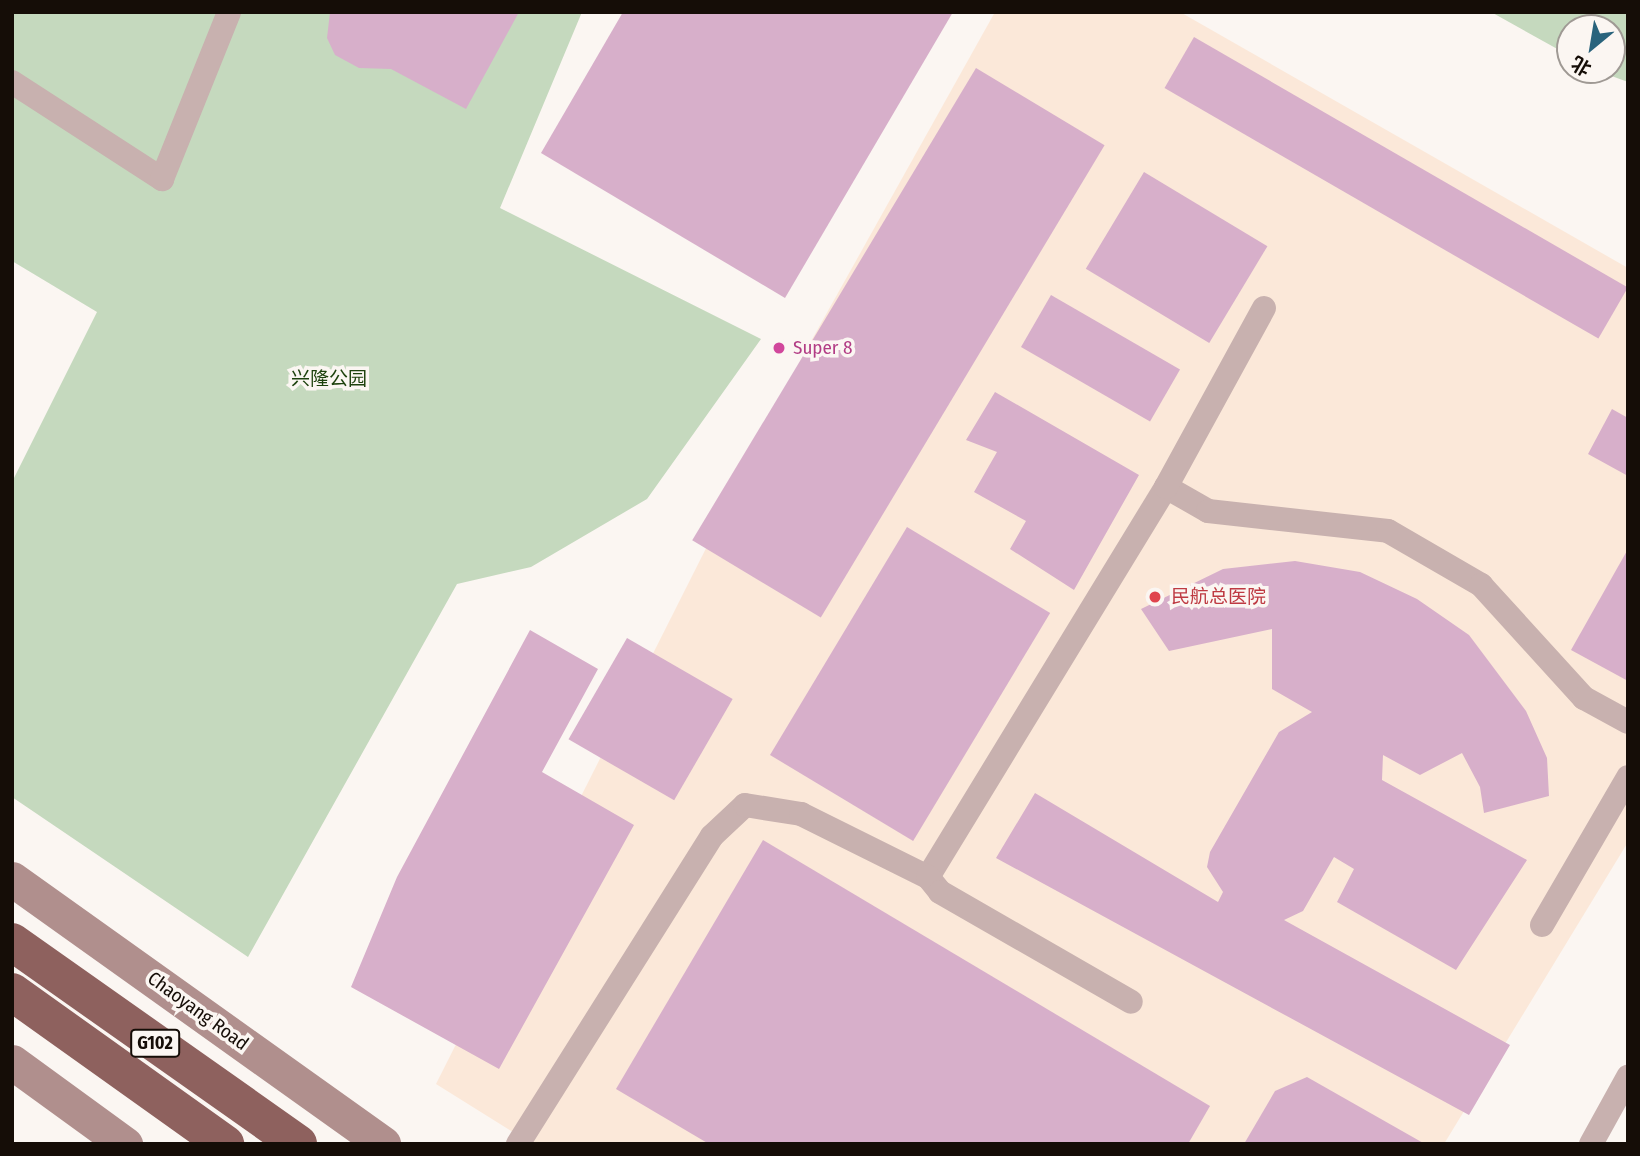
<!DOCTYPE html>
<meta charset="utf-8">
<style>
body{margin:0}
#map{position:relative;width:1640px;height:1156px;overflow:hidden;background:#fbf6f2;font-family:"Fira Sans Condensed","Noto Sans SC",sans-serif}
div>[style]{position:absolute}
.built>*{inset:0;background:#fbe8d9}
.green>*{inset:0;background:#c5d9be}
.building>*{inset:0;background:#d7afca;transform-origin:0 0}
.street>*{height:24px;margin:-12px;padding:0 12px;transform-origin:12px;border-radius:12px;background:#c8b1af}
.secondary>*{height:35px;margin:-17.5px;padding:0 17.5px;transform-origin:17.5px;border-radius:17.5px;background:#b08f8d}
.highway>*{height:38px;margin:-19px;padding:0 19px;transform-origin:19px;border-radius:19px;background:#8e615e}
.dots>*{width:19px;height:19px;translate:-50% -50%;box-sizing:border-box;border:4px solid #fbf6f2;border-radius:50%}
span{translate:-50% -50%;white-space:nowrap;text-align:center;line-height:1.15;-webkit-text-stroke:7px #fbf6f2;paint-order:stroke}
.shield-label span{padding:2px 5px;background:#fbf6f2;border:2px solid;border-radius:5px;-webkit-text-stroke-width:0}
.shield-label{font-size:18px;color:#150d07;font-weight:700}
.hotel-label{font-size:19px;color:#b23c85}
.left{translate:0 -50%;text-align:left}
.park-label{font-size:19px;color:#1e420e}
.health-label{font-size:19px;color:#be3a42}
.street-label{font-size:19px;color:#150d07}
.frame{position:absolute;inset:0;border:14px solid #150d07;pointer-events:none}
.north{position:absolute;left:1556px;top:14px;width:70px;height:70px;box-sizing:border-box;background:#fbf6f2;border:2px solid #9f9994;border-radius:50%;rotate:210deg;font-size:19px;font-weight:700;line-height:28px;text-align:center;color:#150d07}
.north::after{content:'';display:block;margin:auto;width:24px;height:32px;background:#29637c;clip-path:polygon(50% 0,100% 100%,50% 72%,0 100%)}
</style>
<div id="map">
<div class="built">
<div style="clip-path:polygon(995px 12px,1180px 12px,1628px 268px,1628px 842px,1444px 1144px,532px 1144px,436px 1084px,805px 352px)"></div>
</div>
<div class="green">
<div style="clip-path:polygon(12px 12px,582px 12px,500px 208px,761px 339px,647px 499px,531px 567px,457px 584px,248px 957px,12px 797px,12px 482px,97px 312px,12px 261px)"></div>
<div style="clip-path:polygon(1491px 12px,1628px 12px,1628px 82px,1595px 70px,1612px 70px,1612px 28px,1570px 28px,1570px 56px)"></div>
</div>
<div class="building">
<div style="clip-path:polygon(330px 12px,519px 12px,466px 109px,391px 69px,359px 68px,335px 55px,327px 38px)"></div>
<div style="clip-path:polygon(623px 12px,953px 12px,785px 298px,541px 153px)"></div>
<div style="left:1194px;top:37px;width:501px;height:59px;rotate:30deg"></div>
<div style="left:976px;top:68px;width:150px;height:551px;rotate:31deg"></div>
<div style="left:1144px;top:172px;width:144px;height:113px;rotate:31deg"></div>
<div style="left:1051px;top:295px;width:149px;height:60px;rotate:30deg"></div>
<div style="clip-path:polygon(995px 392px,1139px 475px,1074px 590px,1010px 549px,1026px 521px,974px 492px,997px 452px,966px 440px)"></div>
<div style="clip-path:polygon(1612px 409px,1628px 418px,1628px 476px,1588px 454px)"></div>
<div style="left:907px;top:527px;width:167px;height:266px;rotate:31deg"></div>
<div style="clip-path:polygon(1628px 549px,1628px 681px,1571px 650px)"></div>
<div style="clip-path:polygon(1295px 561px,1360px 572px,1417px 599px,1469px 635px,1526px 711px,1547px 758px,1549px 796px,1484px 813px,1480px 787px,1462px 753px,1420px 775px,1383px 755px,1382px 780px,1527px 860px,1456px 970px,1337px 902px,1354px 869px,1334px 857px,1303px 911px,1284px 920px,1510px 1045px,1469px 1115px,996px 858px,1035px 793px,1218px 902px,1223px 892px,1207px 867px,1210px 852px,1279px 732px,1312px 712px,1272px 689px,1272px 629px,1169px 651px,1141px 609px,1223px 569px)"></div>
<div style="clip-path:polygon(530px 630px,598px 669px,542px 772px,634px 825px,499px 1069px,351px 987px,397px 877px)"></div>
<div style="left:627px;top:638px;width:122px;height:117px;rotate:30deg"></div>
<div style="clip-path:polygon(763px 840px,1210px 1106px,1188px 1144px,709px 1144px,616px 1089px)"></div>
<div style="clip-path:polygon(1307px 1077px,1425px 1144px,1244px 1144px,1275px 1091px)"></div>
</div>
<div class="street">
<div style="left:12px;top:82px;width:179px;rotate:32.9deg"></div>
<div style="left:162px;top:179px;width:180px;rotate:-68.1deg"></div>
<div style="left:1166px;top:487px;width:48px;rotate:29.7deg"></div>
<div style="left:1208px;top:511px;width:181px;rotate:6.3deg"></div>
<div style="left:1388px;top:531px;width:108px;rotate:30.1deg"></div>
<div style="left:1481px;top:585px;width:153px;rotate:47.7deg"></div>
<div style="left:1584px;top:698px;width:50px;rotate:28.6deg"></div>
<div style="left:928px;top:877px;width:457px;rotate:-58.6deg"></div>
<div style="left:1166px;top:487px;width:204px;rotate:-61.3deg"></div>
<div style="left:1542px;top:925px;width:171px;rotate:-59.8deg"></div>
<div style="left:518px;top:1144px;width:364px;rotate:-57.8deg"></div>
<div style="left:712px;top:836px;width:45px;rotate:-43.2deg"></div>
<div style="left:745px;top:805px;width:57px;rotate:9.1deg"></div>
<div style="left:801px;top:814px;width:142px;rotate:26.4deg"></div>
<div style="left:928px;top:877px;width:19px;rotate:51deg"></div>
<div style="left:940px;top:892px;width:220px;rotate:29.9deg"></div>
<div style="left:1591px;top:1144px;width:77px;rotate:-61.1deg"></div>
</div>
<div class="secondary">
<div style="left:12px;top:879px;width:456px;rotate:35.5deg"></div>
<div style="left:12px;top:1062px;width:140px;rotate:36deg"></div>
</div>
<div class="highway">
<div style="left:12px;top:942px;width:350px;rotate:35.2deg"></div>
<div style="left:12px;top:992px;width:262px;rotate:35.5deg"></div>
</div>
<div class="dots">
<div style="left:779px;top:348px;background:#d1479c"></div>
<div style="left:1155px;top:597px;background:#e0444e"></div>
</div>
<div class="shield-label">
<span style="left:155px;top:1043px">G102</span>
</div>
<div class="hotel-label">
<span class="left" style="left:793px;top:348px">Super 8</span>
</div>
<div class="park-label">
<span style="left:329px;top:379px">兴隆公园</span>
</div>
<div class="health-label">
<span class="left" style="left:1171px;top:597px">民航总医院</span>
</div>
<div class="street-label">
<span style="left:198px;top:1011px;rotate:36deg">Chaoyang Road</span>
</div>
<div class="frame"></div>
<div class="north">北</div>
</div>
